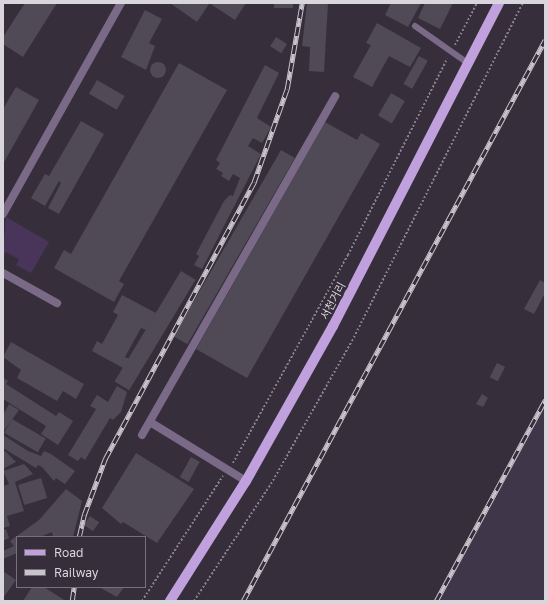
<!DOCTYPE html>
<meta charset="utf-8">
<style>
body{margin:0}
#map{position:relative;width:548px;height:604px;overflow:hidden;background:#362f3b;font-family:"Golos Text","Noto Sans KR",sans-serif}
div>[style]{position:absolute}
.built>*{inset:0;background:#403649}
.green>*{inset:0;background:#49355a}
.building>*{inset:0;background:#504956;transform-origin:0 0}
.round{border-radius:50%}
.path>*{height:2px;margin-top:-1px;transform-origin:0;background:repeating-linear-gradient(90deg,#87818b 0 2px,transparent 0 4px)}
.lane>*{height:6px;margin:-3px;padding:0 3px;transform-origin:3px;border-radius:3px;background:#7a6a88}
.street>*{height:8px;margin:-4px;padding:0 4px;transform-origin:4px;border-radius:4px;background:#7a6a88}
.primary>*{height:10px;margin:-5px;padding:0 5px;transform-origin:5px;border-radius:5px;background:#c0a0dd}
.rail>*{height:4.5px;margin-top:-2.25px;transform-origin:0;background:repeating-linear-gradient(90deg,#362f3b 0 9px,#c8c4cc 0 18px);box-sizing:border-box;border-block:1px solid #c8c4cc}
span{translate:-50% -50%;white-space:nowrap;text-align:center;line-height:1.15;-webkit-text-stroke:4px #362f3b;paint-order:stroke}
.street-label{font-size:11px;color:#d9d5dd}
.frame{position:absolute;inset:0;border:4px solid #d9d5dd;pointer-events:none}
.legend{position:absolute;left:16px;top:536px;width:130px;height:52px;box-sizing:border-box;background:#362f3b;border:1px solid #77717c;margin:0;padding:5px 7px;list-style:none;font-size:12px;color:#d9d5dd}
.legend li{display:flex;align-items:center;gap:8px;height:20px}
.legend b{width:20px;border:1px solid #77717c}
</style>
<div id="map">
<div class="built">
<div style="clip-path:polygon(545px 400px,545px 601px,436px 601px)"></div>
</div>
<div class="green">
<div style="clip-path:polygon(6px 217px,49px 242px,31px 273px,16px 265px,19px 259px,6px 252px,3px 256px)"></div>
</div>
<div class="building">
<div style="clip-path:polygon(25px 3px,57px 3px,23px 57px,3px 44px,3px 37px)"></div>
<div style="clip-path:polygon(170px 3px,207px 3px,209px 4px,197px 22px)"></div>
<div style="clip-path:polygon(209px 3px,246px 3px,235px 20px)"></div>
<div style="left:274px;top:3px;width:19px;height:5px"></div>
<div style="clip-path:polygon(307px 3px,328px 3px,324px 72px,309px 71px,310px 47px,302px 46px)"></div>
<div style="clip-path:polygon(391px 3px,421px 3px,408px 27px,385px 15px)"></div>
<div style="clip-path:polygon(425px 3px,453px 3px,440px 29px,418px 18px)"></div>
<div style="clip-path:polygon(145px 10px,162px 19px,149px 43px,155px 46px,146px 70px,121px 57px)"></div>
<div style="clip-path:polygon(377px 23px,421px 48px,410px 67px,389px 56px,372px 87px,353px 77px,371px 45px,366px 43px)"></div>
<div style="left:276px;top:37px;width:13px;height:11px;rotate:32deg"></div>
<div style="left:419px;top:56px;width:10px;height:32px;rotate:29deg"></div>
<div class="round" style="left:150px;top:62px;width:16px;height:16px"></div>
<div style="clip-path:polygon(179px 63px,227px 90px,119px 281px,124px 284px,114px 302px,54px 268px,64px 250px,71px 254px)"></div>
<div style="clip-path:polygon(265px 65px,279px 73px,257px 118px,271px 127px,262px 143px,253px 138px,248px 146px,261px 154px,202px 269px,194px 265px,199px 256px,196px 254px,224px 201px,230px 195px,233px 196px,240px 178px,233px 174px,229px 181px,221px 176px,223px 173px,216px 169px,220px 163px,216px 160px)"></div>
<div style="left:97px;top:80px;width:32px;height:16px;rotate:30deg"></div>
<div style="clip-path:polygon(16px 87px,39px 100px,3px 164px,3px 109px)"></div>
<div style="left:391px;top:93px;width:16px;height:26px;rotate:30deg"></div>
<div style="clip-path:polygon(81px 121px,104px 134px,59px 214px,48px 208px,61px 183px,59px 181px,45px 206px,31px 198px,45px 174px,49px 176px)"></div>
<div style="clip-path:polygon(325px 122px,357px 140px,361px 133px,380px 144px,247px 378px,196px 349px)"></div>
<div style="left:281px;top:150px;width:16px;height:215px;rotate:30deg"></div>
<div style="left:181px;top:271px;width:17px;height:129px;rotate:31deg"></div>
<div style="clip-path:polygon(540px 280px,545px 283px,545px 293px,534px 314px,524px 309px)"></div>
<div style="clip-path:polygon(122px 295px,156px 313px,146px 330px,141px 328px,125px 357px,130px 359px,125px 369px,92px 351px,97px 341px,102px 344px,118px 315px,113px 312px)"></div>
<div style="clip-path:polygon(11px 342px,84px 384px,76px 399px,63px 391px,57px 401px,17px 378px,21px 370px,3px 357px)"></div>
<div style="left:497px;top:363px;width:9px;height:16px;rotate:27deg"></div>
<div style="clip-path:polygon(3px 378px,8px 381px,6px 384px,56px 416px,59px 412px,73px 421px,58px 445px,41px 434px,46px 426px,3px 399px)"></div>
<div style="clip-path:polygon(117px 386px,127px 392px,121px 412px,113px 420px,110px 418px,85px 460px,81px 457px,78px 461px,68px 455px,96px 409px,90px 406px,97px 395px,108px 402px)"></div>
<div style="clip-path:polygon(482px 394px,488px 398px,483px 407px,476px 404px)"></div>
<div style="clip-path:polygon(9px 404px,19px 410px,3px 432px,3px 415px)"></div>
<div style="left:12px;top:419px;width:39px;height:16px;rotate:30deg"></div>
<div style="clip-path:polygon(3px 435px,28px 451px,41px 456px,44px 451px,51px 454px,75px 471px,65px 484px,56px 478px,54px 481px,42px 467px,38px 465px,36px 468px,3px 448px)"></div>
<div style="clip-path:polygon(5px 451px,16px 462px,3px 469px,3px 452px)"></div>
<div style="clip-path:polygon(136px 453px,194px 489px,157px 543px,123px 522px,121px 524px,102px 508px)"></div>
<div style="left:191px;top:457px;width:10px;height:23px;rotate:29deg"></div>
<div style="clip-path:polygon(24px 464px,33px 474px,15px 482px,24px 511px,7px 516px,10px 526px,3px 528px,3px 486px,9px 484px,3px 471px)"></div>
<div style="left:41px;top:478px;width:21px;height:24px;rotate:73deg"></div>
<div style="clip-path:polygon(66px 489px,82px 501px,73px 537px,53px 537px,52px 532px,40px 537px,17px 537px,17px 553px,3px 559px,3px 551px,14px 546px,10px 541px,39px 520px)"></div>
<div style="left:90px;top:516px;width:11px;height:11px;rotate:34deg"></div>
<div style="clip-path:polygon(6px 529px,9px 538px,3px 541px,3px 530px)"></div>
<div style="clip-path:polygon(3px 571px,16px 580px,3px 598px)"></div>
<div style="clip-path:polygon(32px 587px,44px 587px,64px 600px,23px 601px)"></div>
<div style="clip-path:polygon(99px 587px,124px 587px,117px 597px)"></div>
</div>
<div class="path">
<div style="left:455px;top:45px;width:47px;rotate:-62.4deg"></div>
<div style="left:233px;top:463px;width:238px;rotate:-61.1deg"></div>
<div style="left:348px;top:255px;width:220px;rotate:-63.2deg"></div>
<div style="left:142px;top:601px;width:149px;rotate:-57.1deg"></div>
<div style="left:194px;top:601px;width:140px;rotate:-56.7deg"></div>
<div style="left:271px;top:484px;width:164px;rotate:-60.5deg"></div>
<div style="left:352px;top:341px;width:379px;rotate:-63.2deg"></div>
</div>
<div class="lane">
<div style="left:415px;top:26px;width:66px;rotate:35.1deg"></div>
</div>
<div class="street">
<div style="left:3px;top:214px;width:242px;rotate:-60.8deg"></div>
<div style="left:3px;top:273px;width:62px;rotate:29.1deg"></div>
<div style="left:150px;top:422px;width:113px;rotate:31.6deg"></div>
<div style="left:142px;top:435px;width:390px;rotate:-60.3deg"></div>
</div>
<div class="primary">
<div style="left:170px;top:601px;width:142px;rotate:-57.7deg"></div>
<div style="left:246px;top:481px;width:178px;rotate:-60.7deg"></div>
<div style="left:333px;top:326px;width:363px;rotate:-62.8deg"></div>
</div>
<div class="rail">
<div style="left:79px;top:537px;width:23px;rotate:-77deg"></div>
<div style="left:84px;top:515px;width:60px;rotate:-69.4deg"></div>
<div style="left:105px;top:459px;width:315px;rotate:-61.7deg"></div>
<div style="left:254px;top:182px;width:99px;rotate:-70.5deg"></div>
<div style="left:287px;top:89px;width:87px;rotate:-80.1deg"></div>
<div style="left:72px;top:601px;width:14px;rotate:-82deg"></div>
<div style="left:243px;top:601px;width:637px;rotate:-61.71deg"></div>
<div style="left:436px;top:601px;width:229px;rotate:-61.5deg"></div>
</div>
<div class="street-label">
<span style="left:333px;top:301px;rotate:-62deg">서천거리</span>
</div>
<div class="frame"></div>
<ul class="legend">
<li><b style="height:5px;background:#c0a0dd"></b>Road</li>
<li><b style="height:5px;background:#c8c4cc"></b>Railway</li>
</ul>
</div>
